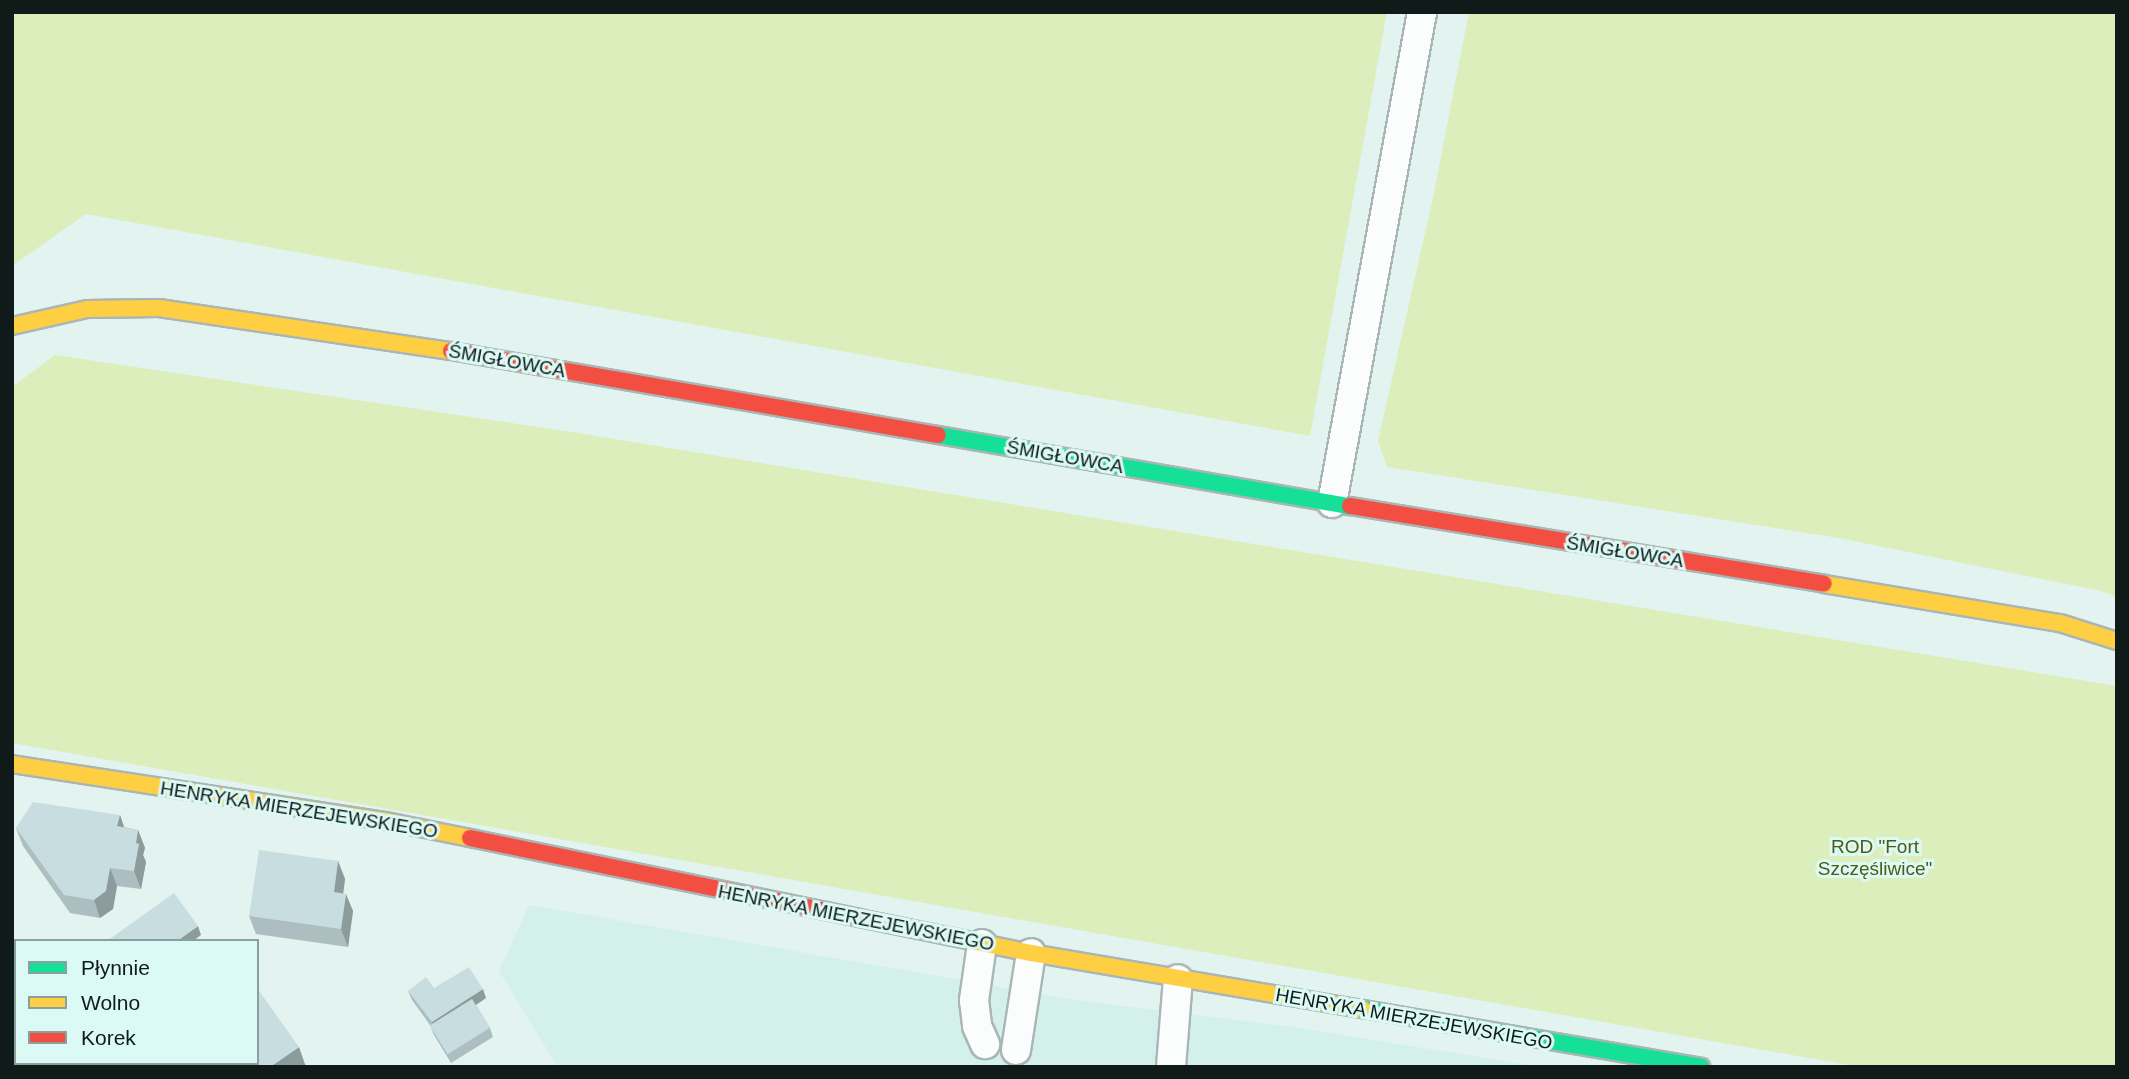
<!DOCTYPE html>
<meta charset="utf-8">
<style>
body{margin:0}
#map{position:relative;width:2129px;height:1079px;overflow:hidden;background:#e3f3f0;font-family:Arial,sans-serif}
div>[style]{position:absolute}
.built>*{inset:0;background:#d3f0eb}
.green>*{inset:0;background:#dceebb}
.roads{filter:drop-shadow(2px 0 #aab6b5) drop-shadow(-2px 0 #aab6b5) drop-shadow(0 2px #aab6b5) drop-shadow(0 -2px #aab6b5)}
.lane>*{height:28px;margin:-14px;padding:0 14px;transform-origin:14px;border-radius:14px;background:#fbfdfd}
.street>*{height:38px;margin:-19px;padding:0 19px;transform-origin:19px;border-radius:19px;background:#fbfdfd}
.fast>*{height:16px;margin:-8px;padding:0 8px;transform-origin:8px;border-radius:8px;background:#16e098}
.slow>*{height:16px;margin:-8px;padding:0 8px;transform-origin:8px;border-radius:8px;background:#ffcf43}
.jam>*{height:16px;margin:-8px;padding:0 8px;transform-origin:8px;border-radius:8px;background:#f24e42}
.wall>*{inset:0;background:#acbec0}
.shaded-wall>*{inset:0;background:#8c9b9c}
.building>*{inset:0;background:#c8dddf;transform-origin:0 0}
span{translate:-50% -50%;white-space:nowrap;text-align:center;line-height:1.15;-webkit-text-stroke:6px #dcfaf5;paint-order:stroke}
.street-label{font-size:19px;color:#0f1a19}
.park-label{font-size:19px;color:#4f5b13}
.frame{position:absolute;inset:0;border:14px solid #0f1a19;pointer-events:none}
.legend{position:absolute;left:14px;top:939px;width:245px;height:126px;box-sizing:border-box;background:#dcfaf5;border:2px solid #8aa09d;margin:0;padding:9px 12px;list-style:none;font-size:21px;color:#0f1a19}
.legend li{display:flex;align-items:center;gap:14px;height:35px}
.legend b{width:35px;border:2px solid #8aa09d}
</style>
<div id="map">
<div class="built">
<div style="clip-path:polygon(529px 905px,1082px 1001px,1287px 1026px,1541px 1067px,558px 1067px,499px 971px)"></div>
</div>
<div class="green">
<div style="clip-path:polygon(12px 12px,1387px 12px,1310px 436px,86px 214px,12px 266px)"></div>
<div style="clip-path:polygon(1469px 12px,2117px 12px,2117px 597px,2101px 591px,1839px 538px,1387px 467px,1378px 441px,1433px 198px)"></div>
<div style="clip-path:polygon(55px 355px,578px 433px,2117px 686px,2117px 1067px,1860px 1067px,12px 743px,12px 387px)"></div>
</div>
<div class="roads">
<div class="lane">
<div style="left:1332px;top:503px;width:499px;rotate:-79.6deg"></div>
<div style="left:982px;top:944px;width:57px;rotate:98.1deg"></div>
<div style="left:974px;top:1000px;width:26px;rotate:83deg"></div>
<div style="left:977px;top:1026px;width:20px;rotate:66deg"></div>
<div style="left:1016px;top:1050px;width:98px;rotate:-81.2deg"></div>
<div style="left:1171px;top:1067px;width:88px;rotate:-85.5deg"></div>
</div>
<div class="street">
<div style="left:12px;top:973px;width:6px;rotate:51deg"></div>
<div style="left:76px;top:1063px;width:4px;rotate:63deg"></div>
</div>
<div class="fast">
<div style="left:938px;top:435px;width:418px;rotate:9.8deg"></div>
<div style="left:1363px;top:1009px;width:343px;rotate:9.7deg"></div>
</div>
<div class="slow">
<div style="left:12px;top:326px;width:77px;rotate:-12.8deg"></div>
<div style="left:87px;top:309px;width:72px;rotate:-0.8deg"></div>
<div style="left:159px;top:308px;width:295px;rotate:8.4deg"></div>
<div style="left:1824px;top:584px;width:239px;rotate:9.4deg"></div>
<div style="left:2060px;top:623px;width:60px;rotate:17.5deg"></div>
<div style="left:12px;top:764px;width:377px;rotate:8.7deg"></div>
<div style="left:385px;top:821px;width:87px;rotate:11.3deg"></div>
<div style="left:859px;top:918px;width:176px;rotate:11.5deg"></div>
<div style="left:1031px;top:953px;width:337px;rotate:9.6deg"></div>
</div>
<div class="jam">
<div style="left:451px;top:351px;width:494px;rotate:9.8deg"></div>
<div style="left:1350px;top:506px;width:480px;rotate:9.3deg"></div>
<div style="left:470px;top:838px;width:397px;rotate:11.6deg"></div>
</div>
</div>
<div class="wall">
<div style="clip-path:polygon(120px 815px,124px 827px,138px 830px,145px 848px,143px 855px,146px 862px,141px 889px,117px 886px,113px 909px,100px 918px,70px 913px,23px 846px,16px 828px)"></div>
<div style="clip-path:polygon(338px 861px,345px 879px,343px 893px,353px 911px,348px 947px,256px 934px,249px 916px)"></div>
<div style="clip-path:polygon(434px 988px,486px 998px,476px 1005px,490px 1028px,493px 1037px,451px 1063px,434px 1035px,430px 1025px,412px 1000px,408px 991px)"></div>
<div style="clip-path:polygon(203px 1063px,257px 1063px,306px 1067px,205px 1067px)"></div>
</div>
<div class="shaded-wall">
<div style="clip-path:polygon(120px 815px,126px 833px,117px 826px)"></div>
<div style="clip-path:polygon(138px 830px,145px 848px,143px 855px,146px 862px,141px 889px,134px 871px,136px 843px)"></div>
<div style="clip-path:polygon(338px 861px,345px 879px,341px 910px,334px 892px)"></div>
<div style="clip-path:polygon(110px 868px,117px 886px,113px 909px,100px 918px,94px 900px)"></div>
<div style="clip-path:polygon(346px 894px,353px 911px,348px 947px,341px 929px)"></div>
<div style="clip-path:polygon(198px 926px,201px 935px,193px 941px,177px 941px)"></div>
<div style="clip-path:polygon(483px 989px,486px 998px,435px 1032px,432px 1022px)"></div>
<div style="clip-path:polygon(299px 1047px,306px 1067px,270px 1067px)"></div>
</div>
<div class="building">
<div style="clip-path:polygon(33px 802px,120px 815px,117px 826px,138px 830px,136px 843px,139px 844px,134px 871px,110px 868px,106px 891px,94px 900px,64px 895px,16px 828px)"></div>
<div style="clip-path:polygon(259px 850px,338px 861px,334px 892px,346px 894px,341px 929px,249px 916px)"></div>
<div style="clip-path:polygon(174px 893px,198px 926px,177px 941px,107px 941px)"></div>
<div style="clip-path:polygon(469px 967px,483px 989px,432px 1022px,408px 991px,426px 977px,434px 988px)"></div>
<div style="clip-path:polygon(257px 988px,299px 1047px,270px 1067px,214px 1067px,211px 1063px,257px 1063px)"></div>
<div style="left:472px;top:999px;width:34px;height:50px;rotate:58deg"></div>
</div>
<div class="street-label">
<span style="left:507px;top:361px;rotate:10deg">ŚMIGŁOWCA</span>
<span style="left:1065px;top:457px;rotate:10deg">ŚMIGŁOWCA</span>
<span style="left:1625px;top:552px;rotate:9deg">ŚMIGŁOWCA</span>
<span style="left:299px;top:810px;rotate:9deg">HENRYKA MIERZEJEWSKIEGO</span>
<span style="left:856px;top:918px;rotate:11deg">HENRYKA MIERZEJEWSKIEGO</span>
<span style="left:1414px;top:1019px;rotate:10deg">HENRYKA MIERZEJEWSKIEGO</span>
</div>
<div class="park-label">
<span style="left:1875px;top:858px">ROD "Fort<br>Szczęśliwice"</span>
</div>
<div class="frame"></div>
<ul class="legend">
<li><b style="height:9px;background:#16e098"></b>Płynnie</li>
<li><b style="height:9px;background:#ffcf43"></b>Wolno</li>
<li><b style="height:9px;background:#f24e42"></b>Korek</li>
</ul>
</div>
